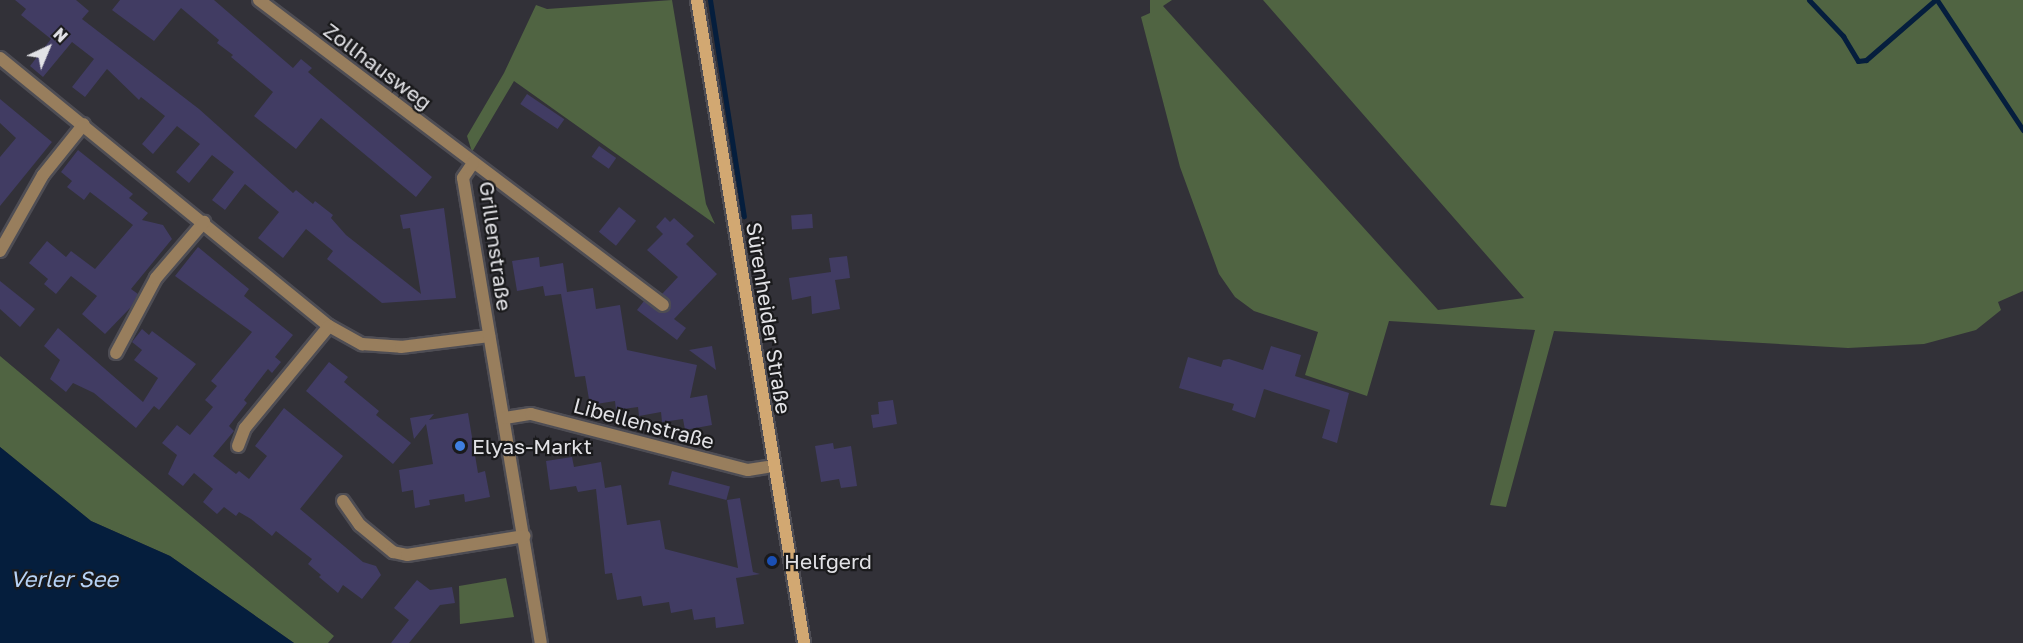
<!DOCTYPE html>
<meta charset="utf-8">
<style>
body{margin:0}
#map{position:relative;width:2023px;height:643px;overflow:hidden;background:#323138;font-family:"Golos Text",sans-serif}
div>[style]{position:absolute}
.green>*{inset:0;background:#506442}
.water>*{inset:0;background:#051e3d}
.stream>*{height:5px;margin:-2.5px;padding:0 2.5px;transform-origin:2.5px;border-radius:2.5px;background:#051e3d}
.building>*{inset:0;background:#413c63;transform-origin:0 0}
.roads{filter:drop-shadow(2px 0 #4e4d54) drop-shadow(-2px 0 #4e4d54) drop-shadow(0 2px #4e4d54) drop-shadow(0 -2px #4e4d54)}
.street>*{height:12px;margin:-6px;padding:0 6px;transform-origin:6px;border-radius:6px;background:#987e5d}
.secondary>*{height:12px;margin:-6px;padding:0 6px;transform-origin:6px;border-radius:6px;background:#d2a872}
.dots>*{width:16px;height:16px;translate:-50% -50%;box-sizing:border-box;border:3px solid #1a1a1c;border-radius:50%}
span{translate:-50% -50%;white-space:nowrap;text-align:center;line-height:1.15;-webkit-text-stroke:4.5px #1a1a1c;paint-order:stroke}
.street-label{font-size:21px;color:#e2e2e6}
.poi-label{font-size:21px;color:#e2e2e6}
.left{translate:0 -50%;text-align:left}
.water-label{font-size:22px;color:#b7d3f6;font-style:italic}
.north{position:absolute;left:18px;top:18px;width:60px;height:60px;-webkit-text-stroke:4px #1a1a1c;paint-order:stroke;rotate:44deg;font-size:16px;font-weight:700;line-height:24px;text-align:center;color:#e2e2e6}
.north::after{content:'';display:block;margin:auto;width:21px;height:27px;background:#e2e2e6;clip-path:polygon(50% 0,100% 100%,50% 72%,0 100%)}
</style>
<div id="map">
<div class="green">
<div style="clip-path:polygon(672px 0,706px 204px,715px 224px,514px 81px,472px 152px,467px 136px,504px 73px,536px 5px,547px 9px)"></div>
<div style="clip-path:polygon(1150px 0,1172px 0,1163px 6px,1438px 310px,1524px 298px,1263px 0,2023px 0,2023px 291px,1998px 302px,2001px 310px,1976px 330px,1924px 344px,1848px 348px,1554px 331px,1506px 507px,1490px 505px,1535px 330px,1389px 321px,1367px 396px,1305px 375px,1318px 332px,1254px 311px,1235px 297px,1219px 274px,1180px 167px,1141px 17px,1150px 13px)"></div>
<div style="clip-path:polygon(0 356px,334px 636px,328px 643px,294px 643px,170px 556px,91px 521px,0 447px)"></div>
<div style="clip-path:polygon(506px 578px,514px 617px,460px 624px,459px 586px)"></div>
</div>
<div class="water">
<div style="clip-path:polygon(0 447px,91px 521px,170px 556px,294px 643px,0 643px)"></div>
</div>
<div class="stream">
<div style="left:710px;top:0;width:219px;rotate:81.1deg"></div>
<div style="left:1809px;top:0;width:50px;rotate:46.6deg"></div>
<div style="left:1843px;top:36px;width:29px;rotate:59deg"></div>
<div style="left:1858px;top:61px;width:8px;rotate:-7deg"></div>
<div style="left:1866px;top:60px;width:91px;rotate:-41deg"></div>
<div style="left:1937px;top:0;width:156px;rotate:56.5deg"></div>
</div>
<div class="building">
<div style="clip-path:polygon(15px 0,76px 0,89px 11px,82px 19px,199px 109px,293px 193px,296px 190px,313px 204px,315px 201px,333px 215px,331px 218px,346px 235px,421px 294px,410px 228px,403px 229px,400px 215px,444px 208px,456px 298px,382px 303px,327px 259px,333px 251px,306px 229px,283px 258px,258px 238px,279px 212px,245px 184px,225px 210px,212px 200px,234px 172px,212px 155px,189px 183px,176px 172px,200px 144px,177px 126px,153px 154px,142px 144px,165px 116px,141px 97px,139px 100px,107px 69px,85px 97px,72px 87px,94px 59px,72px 42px,43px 77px,30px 66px,51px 39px,21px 15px,26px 9px)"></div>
<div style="clip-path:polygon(120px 0,214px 0,293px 68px,301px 59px,312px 68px,308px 72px,432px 177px,416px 197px,321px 118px,296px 149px,254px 116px,273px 92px,231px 57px,233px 55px,217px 43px,219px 40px,181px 8px,154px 41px,112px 10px)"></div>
<div style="left:527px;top:94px;width:45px;height:12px;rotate:34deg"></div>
<div style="clip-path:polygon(0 99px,52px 142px,0 206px,0 157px,16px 138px,0 123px)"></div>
<div style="left:599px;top:146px;width:21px;height:13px;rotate:35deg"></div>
<div style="clip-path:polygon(78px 150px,133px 194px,129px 198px,148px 213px,142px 220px,163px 225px,172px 239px,131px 289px,138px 294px,131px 307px,105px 334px,82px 314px,97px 296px,71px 276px,56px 294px,44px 284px,48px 279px,29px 263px,47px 241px,66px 257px,71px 251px,95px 269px,133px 225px,90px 192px,84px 200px,67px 187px,72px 181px,61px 172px)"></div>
<div style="left:619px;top:207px;width:22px;height:32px;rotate:39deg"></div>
<div style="left:812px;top:214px;width:14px;height:21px;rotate:86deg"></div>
<div style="clip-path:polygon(665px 217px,670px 222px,674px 218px,694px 236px,686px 244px,717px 274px,674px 319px,686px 328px,677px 340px,637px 310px,644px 301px,661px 313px,671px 307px,662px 294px,678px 277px,647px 250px,663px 234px,656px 227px)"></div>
<div style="clip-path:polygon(198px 247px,249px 289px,244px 296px,293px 335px,275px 357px,281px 362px,272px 373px,268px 369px,244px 400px,247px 403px,229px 426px,234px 431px,213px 456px,236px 474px,239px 471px,249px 479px,267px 456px,255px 446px,284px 408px,343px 456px,300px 509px,363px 562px,376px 566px,381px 575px,362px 599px,343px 585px,338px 593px,319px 577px,321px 575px,308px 564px,312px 559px,276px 531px,272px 536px,251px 519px,239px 512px,236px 516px,224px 507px,217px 514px,203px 502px,213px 489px,194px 473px,183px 486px,168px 474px,177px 455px,162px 443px,177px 425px,190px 435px,213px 407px,205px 400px,217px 386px,211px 381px,252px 332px,175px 276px)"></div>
<div style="clip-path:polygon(847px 256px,850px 278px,835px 280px,840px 309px,812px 314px,811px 296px,792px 300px,789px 278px,831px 272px,829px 258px)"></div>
<div style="clip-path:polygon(539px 257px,540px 267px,563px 263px,567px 292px,593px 288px,596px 309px,620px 305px,627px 350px,697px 365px,690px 398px,707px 395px,712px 425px,685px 430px,683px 419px,662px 422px,661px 412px,639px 416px,638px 407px,616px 410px,615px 401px,590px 405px,585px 376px,575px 377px,561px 294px,545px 296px,543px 286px,517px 291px,512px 261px)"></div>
<div style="clip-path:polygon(0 281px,35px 309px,20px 327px,0 309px)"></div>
<div style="clip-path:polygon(58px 328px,143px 402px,158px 378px,134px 360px,142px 350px,132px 342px,142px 329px,149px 335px,152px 331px,196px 364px,159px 410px,154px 406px,136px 428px,94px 393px,73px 383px,66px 392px,50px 379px,60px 360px,44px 346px)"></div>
<div style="clip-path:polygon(712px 346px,716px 370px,689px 350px)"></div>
<div style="clip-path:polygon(1271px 346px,1301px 355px,1295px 376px,1349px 393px,1337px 443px,1322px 438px,1330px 410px,1264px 389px,1255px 418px,1232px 410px,1234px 404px,1179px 388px,1188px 357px,1221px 367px,1223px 360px,1229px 359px,1263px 370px)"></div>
<div style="clip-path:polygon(329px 362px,348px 377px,344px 382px,379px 411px,376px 415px,411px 443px,393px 464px,306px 391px)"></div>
<div style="clip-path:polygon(893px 400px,897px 424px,873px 428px,871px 415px,879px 414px,878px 402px)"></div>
<div style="clip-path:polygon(468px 413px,478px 473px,485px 471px,490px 497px,465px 502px,464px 494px,429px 500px,430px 505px,415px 508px,413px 490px,402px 492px,399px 470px,433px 464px,426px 424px,414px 439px,410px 418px,434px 414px,429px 420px)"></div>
<div style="clip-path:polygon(833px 443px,834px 449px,851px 446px,857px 486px,841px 488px,839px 479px,821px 482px,815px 446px)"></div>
<div style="clip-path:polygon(572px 457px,574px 467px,601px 462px,605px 488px,621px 485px,627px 525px,660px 520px,665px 549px,738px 568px,727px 500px,740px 498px,753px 572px,760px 574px,736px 578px,744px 624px,716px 628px,715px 617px,694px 620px,692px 609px,671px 613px,669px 602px,643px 606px,641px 596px,617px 600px,612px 573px,605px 574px,596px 489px,578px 492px,576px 486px,550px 490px,546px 461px)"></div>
<div style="left:672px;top:471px;width:60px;height:14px;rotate:15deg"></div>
<div style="clip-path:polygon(417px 580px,430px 590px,452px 587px,455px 603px,440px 605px,409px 643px,391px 643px,409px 620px,394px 608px)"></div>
</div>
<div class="roads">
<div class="street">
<div style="left:259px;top:0;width:506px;rotate:37.05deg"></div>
<div style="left:0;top:58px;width:424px;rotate:39.2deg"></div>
<div style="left:329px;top:326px;width:38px;rotate:29deg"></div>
<div style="left:362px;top:344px;width:39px;rotate:4deg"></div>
<div style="left:401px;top:347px;width:89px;rotate:-7.1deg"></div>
<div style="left:473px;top:163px;width:18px;rotate:124deg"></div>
<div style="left:463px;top:178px;width:471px;rotate:80.5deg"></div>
<div style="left:0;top:251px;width:87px;rotate:-60.5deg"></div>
<div style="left:43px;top:175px;width:65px;rotate:-51.2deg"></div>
<div style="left:116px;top:353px;width:85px;rotate:-61.9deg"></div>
<div style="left:156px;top:278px;width:74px;rotate:-49.4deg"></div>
<div style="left:505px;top:418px;width:26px;rotate:-9deg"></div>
<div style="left:531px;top:414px;width:224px;rotate:14.5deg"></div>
<div style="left:748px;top:470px;width:25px;rotate:-9deg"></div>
<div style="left:238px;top:446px;width:19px;rotate:-69deg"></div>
<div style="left:245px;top:428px;width:132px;rotate:-50.5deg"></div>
<div style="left:343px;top:501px;width:29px;rotate:55deg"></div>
<div style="left:360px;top:525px;width:43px;rotate:39.3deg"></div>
<div style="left:393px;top:552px;width:14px;rotate:12deg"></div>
<div style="left:407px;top:555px;width:119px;rotate:-9.2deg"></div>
</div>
<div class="secondary">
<div style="left:697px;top:0;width:652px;rotate:80.55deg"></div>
</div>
</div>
<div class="dots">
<div style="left:460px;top:446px;background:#3f7fe0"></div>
<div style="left:772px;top:561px;background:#1a4fb4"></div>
</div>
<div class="street-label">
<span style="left:378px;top:66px;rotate:37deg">Zollhausweg</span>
<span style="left:496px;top:246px;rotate:82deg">Grillenstraße</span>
<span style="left:769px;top:318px;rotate:81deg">Sürenheider Straße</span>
<span style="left:644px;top:423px;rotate:15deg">Libellenstraße</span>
</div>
<div class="poi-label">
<span class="left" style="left:472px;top:446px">Elyas-Markt</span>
<span class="left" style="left:784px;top:561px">Helfgerd</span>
</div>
<div class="water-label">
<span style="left:64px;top:579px">Verler See</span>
</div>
<div class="north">N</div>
</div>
